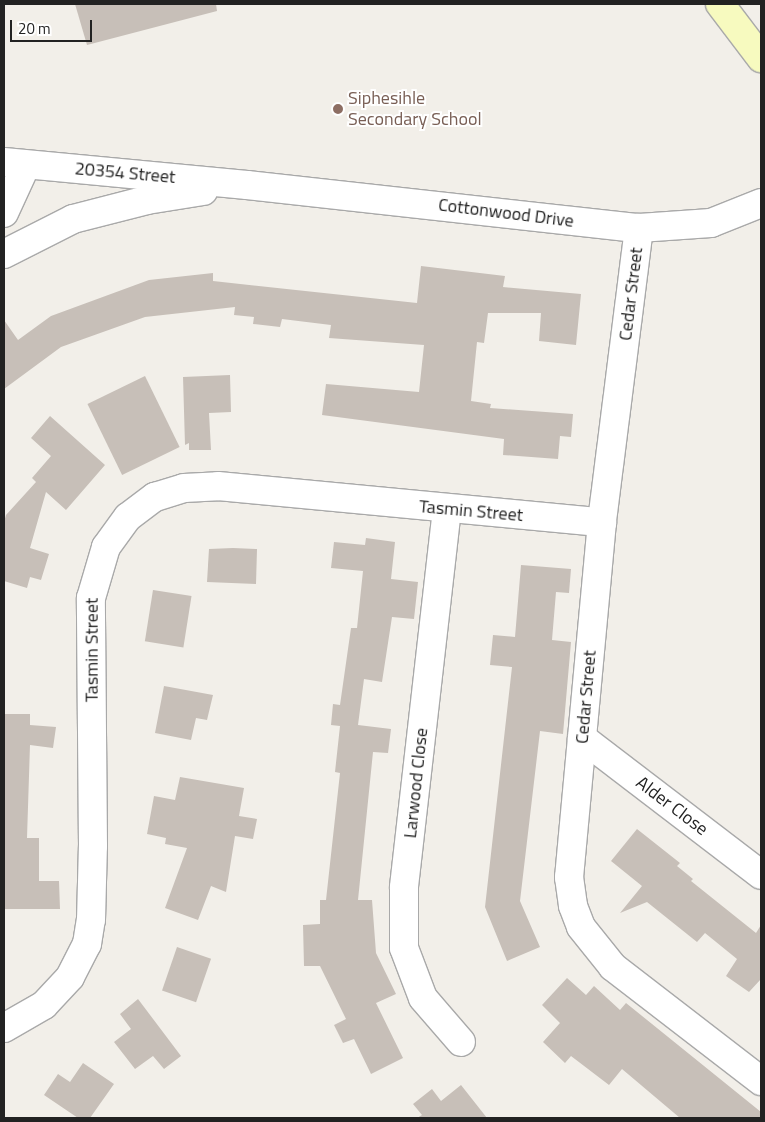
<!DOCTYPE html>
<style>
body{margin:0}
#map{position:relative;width:765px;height:1122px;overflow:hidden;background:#f2efe9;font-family:"Titillium Web",sans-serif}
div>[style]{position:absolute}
.building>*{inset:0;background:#c7bfb8;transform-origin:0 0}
.roads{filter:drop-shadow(1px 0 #a9a9a9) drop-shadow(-1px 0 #a9a9a9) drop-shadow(0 1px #a9a9a9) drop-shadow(0 -1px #a9a9a9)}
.minor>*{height:28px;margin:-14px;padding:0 14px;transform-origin:14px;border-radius:14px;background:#fff}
.tertiary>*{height:28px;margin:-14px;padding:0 14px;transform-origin:14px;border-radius:14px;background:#fff}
.secondary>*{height:28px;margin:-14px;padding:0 14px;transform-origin:14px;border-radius:14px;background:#f7fabf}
.dots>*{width:14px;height:14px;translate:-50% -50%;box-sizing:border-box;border:2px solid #fff;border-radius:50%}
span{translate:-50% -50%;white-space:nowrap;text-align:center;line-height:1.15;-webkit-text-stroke:4px #fff;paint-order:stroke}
.education-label{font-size:18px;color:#785e54}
.left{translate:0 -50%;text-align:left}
.street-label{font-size:18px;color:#222}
.frame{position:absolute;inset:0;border:5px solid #222;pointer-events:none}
.scale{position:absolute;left:10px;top:20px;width:82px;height:22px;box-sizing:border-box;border:2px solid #222;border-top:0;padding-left:6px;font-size:15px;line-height:18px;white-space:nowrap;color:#222;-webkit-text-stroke:4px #fff;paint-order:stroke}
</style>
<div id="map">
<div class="building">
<div style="clip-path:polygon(75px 4px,216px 4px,217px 11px,87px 45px)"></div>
<div style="clip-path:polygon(421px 266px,505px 276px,503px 287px,581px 294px,576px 345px,539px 341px,541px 313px,488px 313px,484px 343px,477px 342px,471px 401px,491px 404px,490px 408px,573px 414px,571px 437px,560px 436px,558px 459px,503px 455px,504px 439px,322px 415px,326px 384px,419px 392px,424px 345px,329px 338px,331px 325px,282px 319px,280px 327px,253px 324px,254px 317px,234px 315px,235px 307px,145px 317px,61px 347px,4px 389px,4px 320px,18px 340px,51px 316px,149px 280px,213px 273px,213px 281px,417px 303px)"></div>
<div style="clip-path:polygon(230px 375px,231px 412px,209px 413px,211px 450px,189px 450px,189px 443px,185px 445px,183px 377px)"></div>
<div style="left:145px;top:376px;width:79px;height:64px;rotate:64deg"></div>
<div style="clip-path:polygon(50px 416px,105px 465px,66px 510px,46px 492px,30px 548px,49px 554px,41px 580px,30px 577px,27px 588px,4px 581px,4px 522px,6px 515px,36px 482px,32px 478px,51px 456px,31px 438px)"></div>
<div style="clip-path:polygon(366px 538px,395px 542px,391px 579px,418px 582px,414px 619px,392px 617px,382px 682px,364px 679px,358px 725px,391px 729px,388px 753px,373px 752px,358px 900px,372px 900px,376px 953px,396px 994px,376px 1003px,403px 1058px,371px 1074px,354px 1039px,343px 1043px,334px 1025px,346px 1019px,320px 966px,304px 966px,303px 925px,320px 924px,320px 900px,326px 900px,340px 773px,335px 772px,340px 726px,331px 725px,333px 704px,340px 705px,351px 628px,357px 628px,363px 571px,331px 568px,334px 542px,365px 545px)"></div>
<div style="clip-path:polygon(233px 548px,257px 549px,256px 584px,207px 582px,209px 549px)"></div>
<div style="clip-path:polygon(521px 565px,571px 569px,569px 593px,556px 592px,552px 640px,571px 642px,563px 734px,540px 731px,520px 901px,540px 947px,507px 961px,485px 907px,512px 667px,490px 665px,493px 635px,515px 637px)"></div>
<div style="left:153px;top:590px;width:39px;height:52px;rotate:9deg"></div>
<div style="clip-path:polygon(164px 686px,213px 695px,207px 720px,196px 718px,191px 740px,155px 733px)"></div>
<div style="clip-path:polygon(4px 714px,30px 714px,30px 725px,56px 727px,53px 748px,30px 745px,27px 838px,39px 838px,39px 881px,59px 881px,60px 909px,4px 909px)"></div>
<div style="clip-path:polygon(180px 777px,244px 788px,239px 816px,257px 819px,253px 839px,235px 836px,226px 892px,211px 886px,198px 920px,165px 908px,187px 848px,165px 844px,166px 838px,147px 834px,154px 796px,175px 800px)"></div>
<div style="clip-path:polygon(637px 829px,680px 863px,677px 866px,693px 879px,691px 881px,756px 933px,761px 925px,761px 979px,749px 992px,726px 976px,737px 959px,705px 933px,697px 942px,647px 902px,620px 913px,642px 886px,611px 861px)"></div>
<div style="left:177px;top:947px;width:36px;height:46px;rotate:19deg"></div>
<div style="clip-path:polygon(567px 978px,586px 995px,594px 986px,620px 1010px,626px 1003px,761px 1112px,761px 1118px,680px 1118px,622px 1069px,609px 1085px,571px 1056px,565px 1063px,543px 1042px,560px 1023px,542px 1005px)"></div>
<div style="clip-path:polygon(138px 999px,181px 1056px,164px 1069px,153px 1056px,135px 1069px,114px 1042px,131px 1029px,120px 1014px)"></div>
<div style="clip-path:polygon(83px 1063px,114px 1084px,90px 1118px,78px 1118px,44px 1095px,58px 1074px,70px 1082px)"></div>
<div style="clip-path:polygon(461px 1085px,487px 1118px,417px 1118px,422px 1115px,413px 1104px,432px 1089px,441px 1101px)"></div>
</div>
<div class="roads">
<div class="minor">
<div style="left:4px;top:213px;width:53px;rotate:-65.4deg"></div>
<div style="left:639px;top:228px;width:296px;rotate:97.2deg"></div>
<div style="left:602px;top:522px;width:357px;rotate:95.3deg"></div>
<div style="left:569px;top:877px;width:29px;rotate:82deg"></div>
<div style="left:573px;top:906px;width:22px;rotate:69deg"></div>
<div style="left:581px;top:927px;width:51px;rotate:51.3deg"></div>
<div style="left:613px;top:967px;width:187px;rotate:37.6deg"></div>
<div style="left:447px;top:509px;width:381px;rotate:96.5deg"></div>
<div style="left:404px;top:888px;width:60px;rotate:90deg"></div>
<div style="left:404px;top:948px;width:53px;rotate:69.2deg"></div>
<div style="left:423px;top:998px;width:58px;rotate:49.2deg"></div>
<div style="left:582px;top:738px;width:225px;rotate:37.4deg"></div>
<div style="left:4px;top:1028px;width:46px;rotate:-29.9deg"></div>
<div style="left:44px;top:1005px;width:38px;rotate:-47deg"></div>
<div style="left:70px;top:977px;width:37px;rotate:-63deg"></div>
<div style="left:87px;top:944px;width:24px;rotate:-81deg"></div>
<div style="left:91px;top:920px;width:74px;rotate:-88.5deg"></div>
<div style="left:93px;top:846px;width:248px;rotate:-90.5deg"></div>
<div style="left:91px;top:598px;width:53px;rotate:-73.6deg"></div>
<div style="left:106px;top:547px;width:37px;rotate:-54deg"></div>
<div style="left:128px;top:517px;width:34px;rotate:-37deg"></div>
<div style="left:155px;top:497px;width:30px;rotate:-17deg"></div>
<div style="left:184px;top:488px;width:34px;rotate:-3deg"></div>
<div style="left:218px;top:486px;width:386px;rotate:5.4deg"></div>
</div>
<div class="tertiary">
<div style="left:4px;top:162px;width:244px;rotate:5.4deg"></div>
<div style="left:247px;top:185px;width:394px;rotate:6.3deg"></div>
<div style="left:639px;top:228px;width:72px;rotate:-4deg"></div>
<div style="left:711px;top:223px;width:54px;rotate:-21.8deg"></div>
<div style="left:4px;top:254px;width:77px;rotate:-26.9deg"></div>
<div style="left:73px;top:219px;width:76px;rotate:-14.4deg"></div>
<div style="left:147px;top:200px;width:57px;rotate:-9.1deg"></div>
</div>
<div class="secondary">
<div style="left:720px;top:4px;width:68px;rotate:52.8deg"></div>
</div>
</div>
<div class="dots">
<div style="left:338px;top:109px;background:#8d6e63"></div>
</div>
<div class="education-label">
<span class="left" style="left:348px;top:109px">Siphesihle<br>Secondary School</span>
</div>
<div class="street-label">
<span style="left:125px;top:173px;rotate:5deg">20354 Street</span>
<span style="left:506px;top:213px;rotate:7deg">Cottonwood Drive</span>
<span style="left:631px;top:294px;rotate:-83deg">Cedar Street</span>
<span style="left:471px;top:511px;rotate:5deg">Tasmin Street</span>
<span style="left:92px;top:650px;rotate:-90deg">Tasmin Street</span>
<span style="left:586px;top:697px;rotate:-85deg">Cedar Street</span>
<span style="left:416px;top:783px;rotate:-84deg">Larwood Close</span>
<span style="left:672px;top:806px;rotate:37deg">Alder Close</span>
</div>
<div class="frame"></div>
<div class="scale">20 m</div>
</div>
